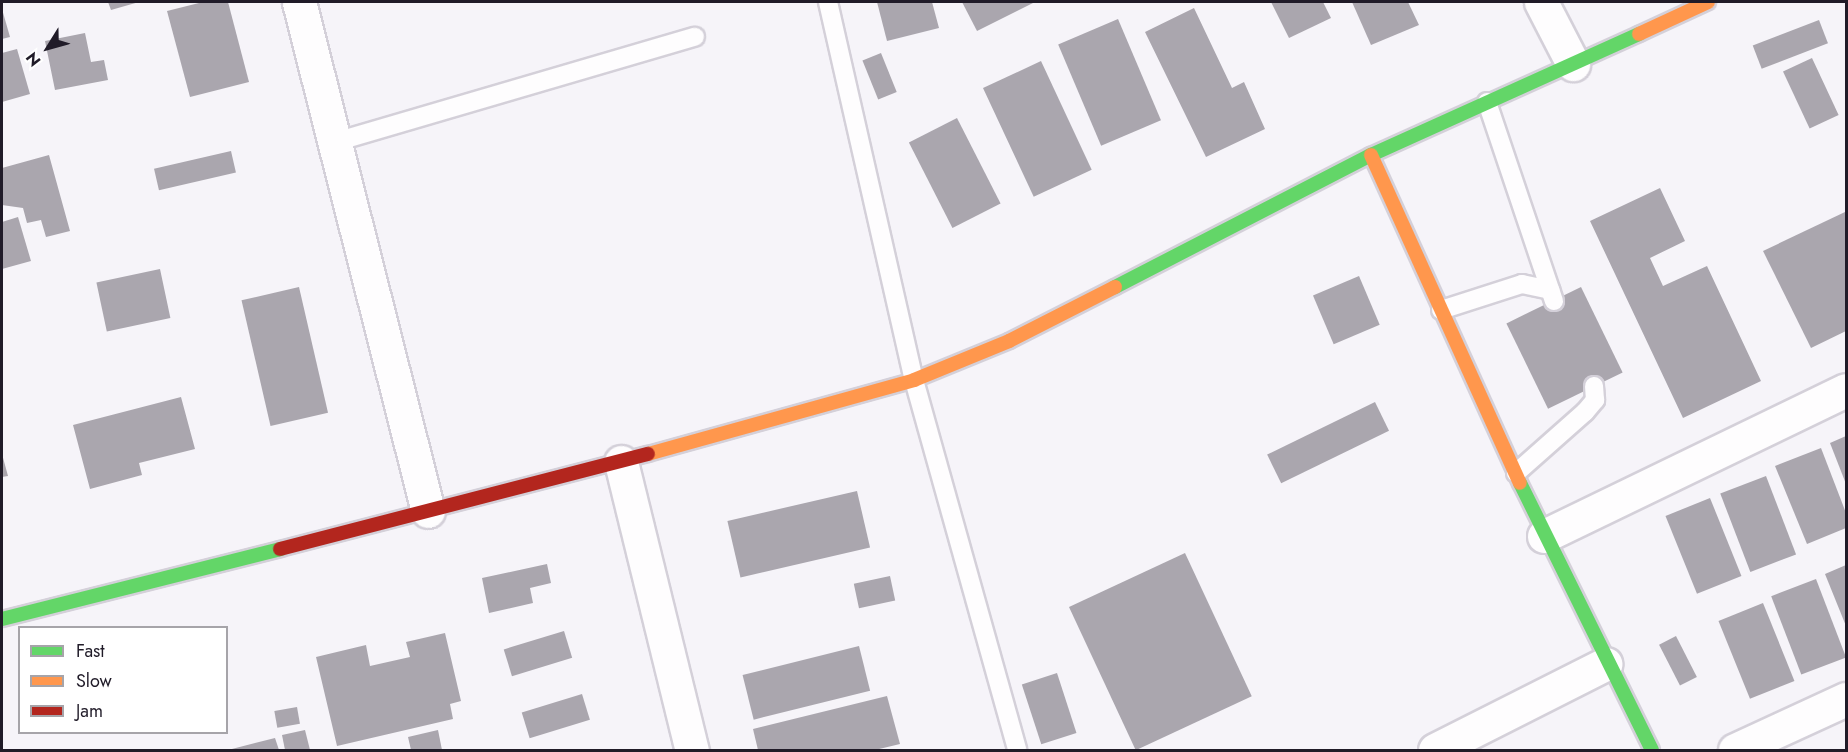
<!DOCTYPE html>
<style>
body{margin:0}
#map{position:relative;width:1848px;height:752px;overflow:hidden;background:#f6f4f9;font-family:Jost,sans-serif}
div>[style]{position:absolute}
.building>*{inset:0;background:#aaa6ae;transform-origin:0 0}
.roads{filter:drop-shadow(2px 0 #d4d0d9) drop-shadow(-2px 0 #d4d0d9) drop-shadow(0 2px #d4d0d9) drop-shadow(0 -2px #d4d0d9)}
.lane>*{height:18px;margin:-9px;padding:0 9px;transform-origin:9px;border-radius:9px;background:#fefdfe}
.street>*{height:33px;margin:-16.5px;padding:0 16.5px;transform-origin:16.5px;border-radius:16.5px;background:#fefdfe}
.fast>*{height:14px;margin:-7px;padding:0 7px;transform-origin:7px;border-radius:7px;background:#63d668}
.slow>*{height:14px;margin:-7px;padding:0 7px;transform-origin:7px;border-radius:7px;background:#ff974d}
.jam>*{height:14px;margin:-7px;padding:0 7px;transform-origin:7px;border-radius:7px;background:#b3261e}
span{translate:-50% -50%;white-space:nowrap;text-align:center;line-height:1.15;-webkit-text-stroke:6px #fff;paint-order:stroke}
.frame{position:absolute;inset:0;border:3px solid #201b28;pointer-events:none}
.legend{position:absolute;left:18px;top:626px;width:210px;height:108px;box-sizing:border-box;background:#fff;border:2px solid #a6a4a9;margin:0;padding:8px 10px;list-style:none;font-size:18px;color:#201b28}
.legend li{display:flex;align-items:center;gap:12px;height:30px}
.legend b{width:30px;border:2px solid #a6a4a9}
.north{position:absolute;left:18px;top:18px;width:60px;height:60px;-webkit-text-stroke:4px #fff;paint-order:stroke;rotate:233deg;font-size:16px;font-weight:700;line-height:24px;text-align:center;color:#201b28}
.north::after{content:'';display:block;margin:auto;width:21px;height:27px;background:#201b28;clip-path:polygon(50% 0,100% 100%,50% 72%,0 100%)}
</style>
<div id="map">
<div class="building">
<div style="clip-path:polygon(108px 2px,139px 2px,111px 10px)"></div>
<div style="clip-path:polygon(203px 2px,228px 2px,249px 82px,190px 97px,167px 11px)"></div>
<div style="clip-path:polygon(877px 2px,932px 2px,939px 28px,887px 41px)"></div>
<div style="clip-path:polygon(962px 2px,1035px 2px,977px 31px)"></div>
<div style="clip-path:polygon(1271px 2px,1323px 2px,1331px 18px,1289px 38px)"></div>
<div style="clip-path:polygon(1352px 2px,1408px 2px,1419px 25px,1371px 45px)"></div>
<div style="clip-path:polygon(1194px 8px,1232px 88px,1244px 82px,1265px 129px,1206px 157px,1145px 32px)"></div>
<div style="clip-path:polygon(2px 9px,10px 37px,2px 39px)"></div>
<div style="left:1118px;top:19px;width:110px;height:65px;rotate:67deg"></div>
<div style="left:1819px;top:20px;width:25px;height:71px;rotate:69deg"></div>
<div style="clip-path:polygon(85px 33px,91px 62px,104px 60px,108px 80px,55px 90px,45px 41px)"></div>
<div style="clip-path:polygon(17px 49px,30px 94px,2px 102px,2px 53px)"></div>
<div style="left:881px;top:53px;width:42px;height:20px;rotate:68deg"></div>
<div style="left:1812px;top:58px;width:63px;height:32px;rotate:65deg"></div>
<div style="left:1041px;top:61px;width:120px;height:64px;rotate:65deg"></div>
<div style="left:957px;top:118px;width:96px;height:54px;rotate:63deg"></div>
<div style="left:231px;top:151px;width:22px;height:79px;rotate:77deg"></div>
<div style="clip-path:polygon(49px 155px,70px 231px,46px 237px,41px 220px,27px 223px,23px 208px,2px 205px,2px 168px)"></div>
<div style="clip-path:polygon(1660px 188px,1685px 241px,1650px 258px,1663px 286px,1707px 266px,1761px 381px,1683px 418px,1590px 221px)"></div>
<div style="clip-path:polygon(1845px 212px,1846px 331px,1811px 348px,1763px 251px)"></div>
<div style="clip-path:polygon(18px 217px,31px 261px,2px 269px,2px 222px)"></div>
<div style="left:160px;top:269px;width:50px;height:65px;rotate:78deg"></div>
<div style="left:1359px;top:276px;width:53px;height:50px;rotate:67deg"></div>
<div style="left:299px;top:287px;width:129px;height:59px;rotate:77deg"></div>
<div style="left:1581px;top:287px;width:95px;height:83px;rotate:64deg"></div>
<div style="clip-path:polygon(181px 397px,195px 449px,139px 463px,142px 475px,90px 489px,73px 425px)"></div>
<div style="left:1375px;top:402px;width:32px;height:120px;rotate:64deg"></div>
<div style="clip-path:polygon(1846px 436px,1846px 484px,1830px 443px)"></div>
<div style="clip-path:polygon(1821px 448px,1846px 513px,1846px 528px,1807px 544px,1775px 466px)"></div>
<div style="clip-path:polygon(2px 454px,8px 476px,2px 477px)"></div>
<div style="left:1766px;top:476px;width:84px;height:49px;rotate:69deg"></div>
<div style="left:857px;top:491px;width:58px;height:133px;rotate:77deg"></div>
<div style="left:1710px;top:498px;width:84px;height:48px;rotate:68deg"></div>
<div style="left:1185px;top:553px;width:158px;height:128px;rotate:65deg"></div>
<div style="clip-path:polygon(547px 564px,551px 583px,530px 588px,533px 603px,489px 613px,482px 578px)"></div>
<div style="clip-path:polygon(1846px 565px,1846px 626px,1825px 574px)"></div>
<div style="left:890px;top:576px;width:25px;height:37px;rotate:78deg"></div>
<div style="left:1816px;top:579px;width:84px;height:48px;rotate:69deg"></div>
<div style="left:1763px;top:603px;width:84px;height:48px;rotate:68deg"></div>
<div style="left:564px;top:631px;width:28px;height:63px;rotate:73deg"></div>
<div style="clip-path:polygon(445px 633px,461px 701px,450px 704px,453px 719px,337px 746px,316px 657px,366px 645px,370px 666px,410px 657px,406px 642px)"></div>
<div style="left:1676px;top:636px;width:46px;height:19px;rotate:63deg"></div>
<div style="left:859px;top:646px;width:46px;height:120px;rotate:76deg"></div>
<div style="left:1057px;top:673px;width:63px;height:37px;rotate:72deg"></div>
<div style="left:582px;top:694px;width:27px;height:63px;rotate:73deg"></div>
<div style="clip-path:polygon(887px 696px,900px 744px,875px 750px,758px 750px,753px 729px)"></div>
<div style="left:297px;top:707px;width:17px;height:23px;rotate:80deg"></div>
<div style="clip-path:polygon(305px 730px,310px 750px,285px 750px,282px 735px)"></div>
<div style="clip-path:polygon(438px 730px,442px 750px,411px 750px,408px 737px)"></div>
<div style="clip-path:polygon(275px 738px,279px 750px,228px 750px)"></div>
</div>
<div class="roads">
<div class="lane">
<div style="left:828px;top:2px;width:388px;rotate:77.2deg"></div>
<div style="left:914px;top:380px;width:384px;rotate:74.4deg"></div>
<div style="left:1487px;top:102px;width:210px;rotate:71.4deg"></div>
<div style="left:335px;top:142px;width:375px;rotate:-16.3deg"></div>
<div style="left:1441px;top:310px;width:85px;rotate:-17.8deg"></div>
<div style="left:1522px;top:284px;width:29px;rotate:12deg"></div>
<div style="left:1516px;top:473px;width:92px;rotate:-41.5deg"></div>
<div style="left:1585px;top:412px;width:16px;rotate:-50deg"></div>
<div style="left:1595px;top:400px;width:14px;rotate:-94deg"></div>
</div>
<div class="street">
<div style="left:299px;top:2px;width:525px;rotate:75.78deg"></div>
<div style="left:1541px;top:2px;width:70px;rotate:62.7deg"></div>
<div style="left:621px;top:462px;width:297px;rotate:76.2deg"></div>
<div style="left:1544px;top:536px;width:335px;rotate:-25.8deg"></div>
<div style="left:1435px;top:750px;width:191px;rotate:-26.8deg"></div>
<div style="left:1735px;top:750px;width:122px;rotate:-24.7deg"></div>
</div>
<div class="fast">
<div style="left:1115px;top:287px;width:288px;rotate:-27.3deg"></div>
<div style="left:1371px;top:155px;width:294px;rotate:-24.3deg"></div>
<div style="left:1520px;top:483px;width:298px;rotate:63.7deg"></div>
<div style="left:2px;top:619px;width:287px;rotate:-14.1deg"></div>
</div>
<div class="slow">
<div style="left:1639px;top:34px;width:76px;rotate:-24.9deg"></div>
<div style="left:1371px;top:155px;width:360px;rotate:65.6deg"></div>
<div style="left:648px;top:454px;width:276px;rotate:-15.5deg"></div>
<div style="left:914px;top:380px;width:103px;rotate:-22.3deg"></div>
<div style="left:1009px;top:341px;width:119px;rotate:-27deg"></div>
</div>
<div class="jam">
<div style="left:280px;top:549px;width:380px;rotate:-14.5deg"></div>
</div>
</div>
<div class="frame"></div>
<ul class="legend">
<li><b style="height:8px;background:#63d668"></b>Fast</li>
<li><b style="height:8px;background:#ff974d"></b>Slow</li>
<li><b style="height:8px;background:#b3261e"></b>Jam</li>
</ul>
<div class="north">N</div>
</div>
